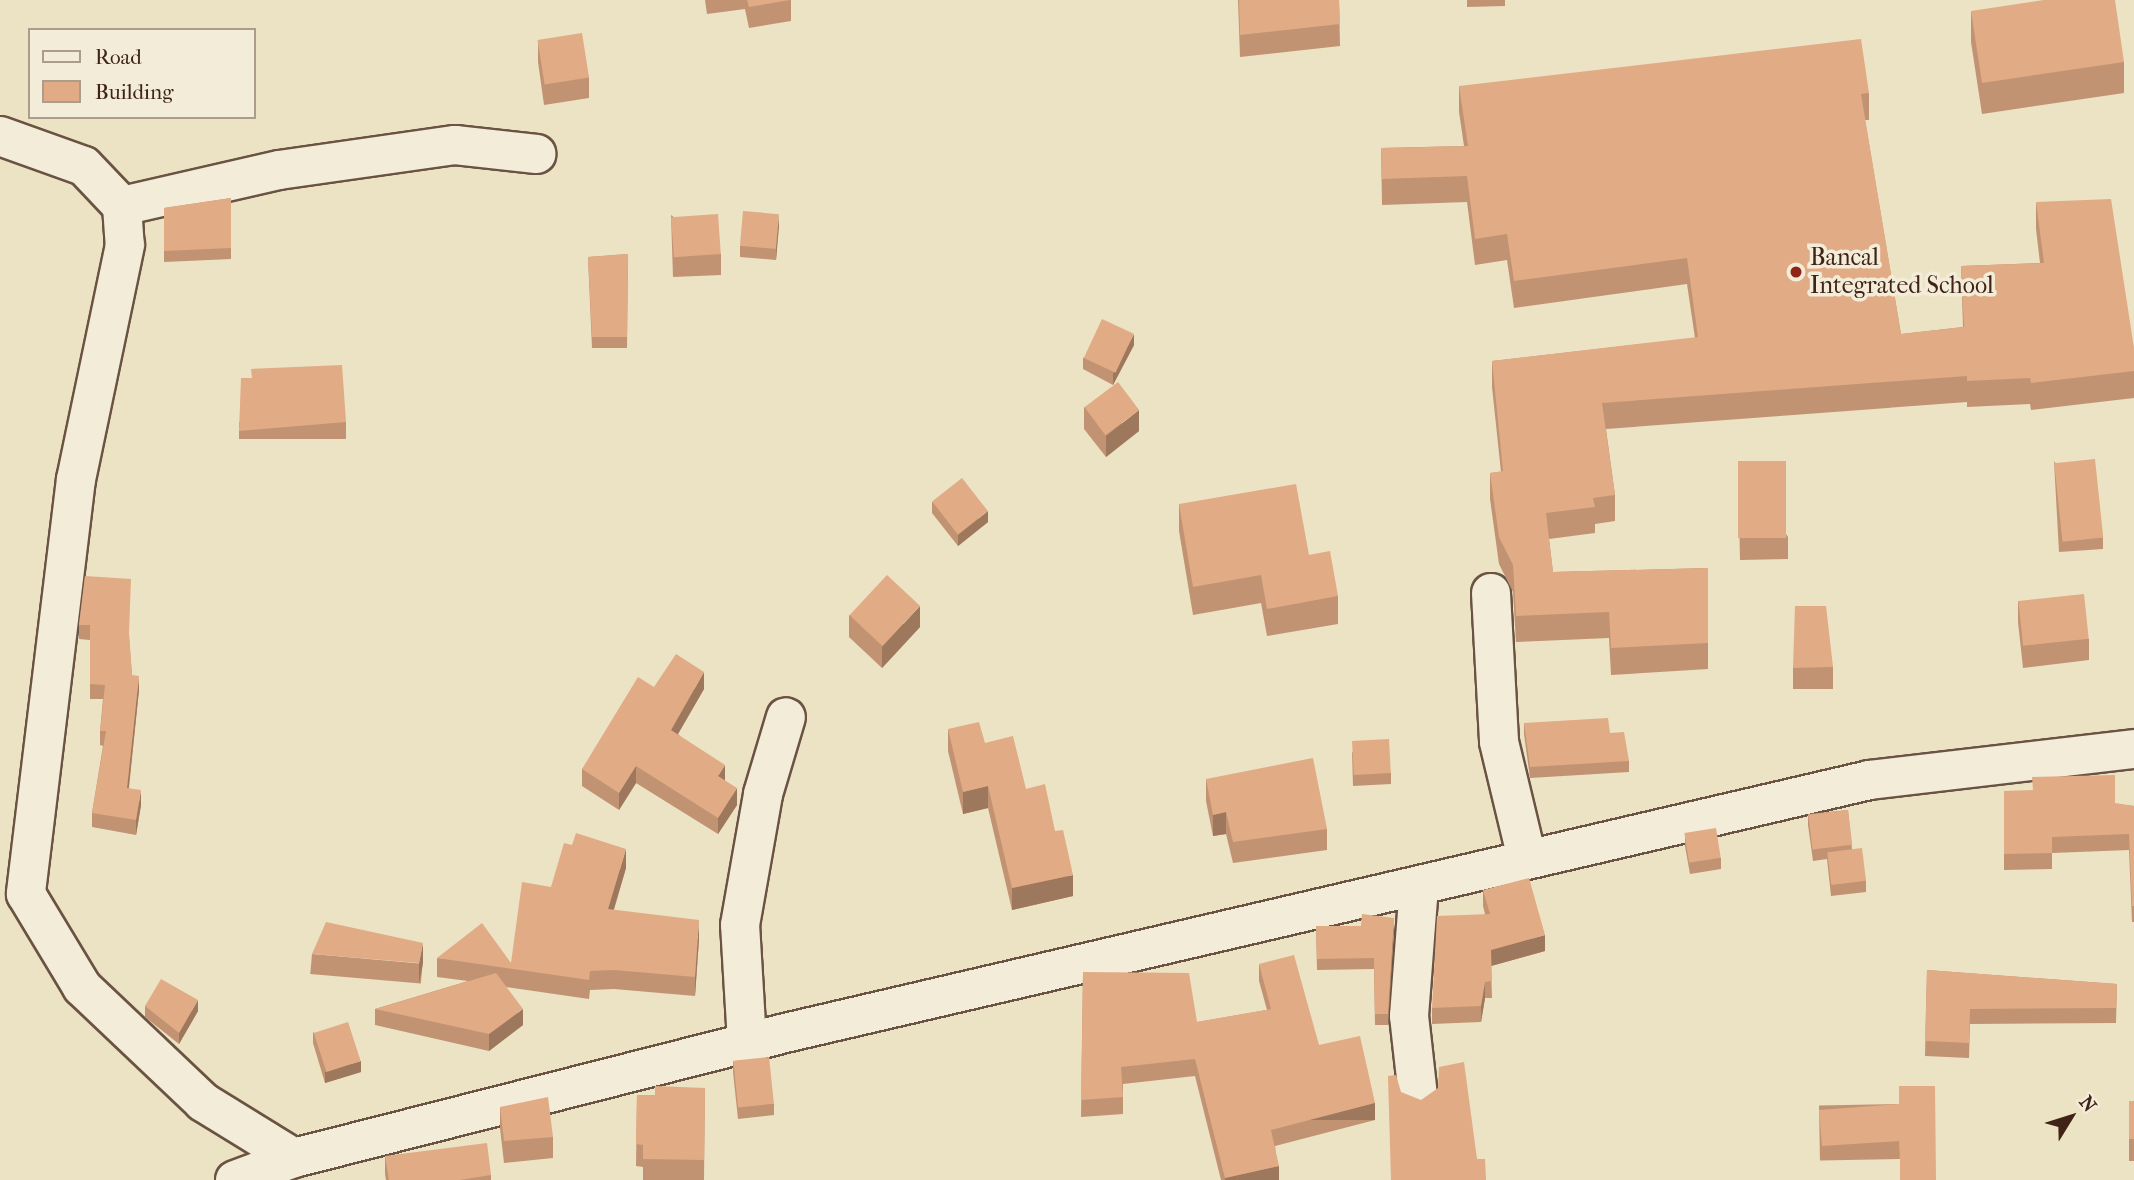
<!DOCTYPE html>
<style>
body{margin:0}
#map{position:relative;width:2134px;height:1180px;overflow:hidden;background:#ece2c4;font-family:"IM FELL French Canon",serif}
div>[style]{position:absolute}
.roads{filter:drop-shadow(2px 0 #6a5342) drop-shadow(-2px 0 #6a5342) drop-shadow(0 2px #6a5342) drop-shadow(0 -2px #6a5342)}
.minor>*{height:38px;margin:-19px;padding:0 19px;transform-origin:19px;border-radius:19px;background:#f3ecd9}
.wall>*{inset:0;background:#c19372;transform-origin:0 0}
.shaded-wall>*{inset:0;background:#9d785d;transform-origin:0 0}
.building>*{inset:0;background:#e0ab85;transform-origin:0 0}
.dots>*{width:19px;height:19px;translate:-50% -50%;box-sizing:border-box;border:4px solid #f3ecd9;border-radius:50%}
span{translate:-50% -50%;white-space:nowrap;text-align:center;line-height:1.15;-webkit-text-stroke:7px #f3ecd9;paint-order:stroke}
.poi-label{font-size:24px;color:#3f2317}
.left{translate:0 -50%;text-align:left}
.legend{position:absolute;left:28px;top:28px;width:228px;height:91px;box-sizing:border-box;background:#f3ecd9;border:2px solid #ab9c8b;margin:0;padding:9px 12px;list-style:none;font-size:21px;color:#3f2317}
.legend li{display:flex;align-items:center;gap:14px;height:35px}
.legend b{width:35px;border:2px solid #ab9c8b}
.north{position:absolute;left:2036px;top:1082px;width:70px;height:70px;-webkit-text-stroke:5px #f3ecd9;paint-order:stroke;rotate:52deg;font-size:19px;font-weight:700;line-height:28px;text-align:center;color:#3f2317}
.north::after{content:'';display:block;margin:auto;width:24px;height:32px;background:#3f2317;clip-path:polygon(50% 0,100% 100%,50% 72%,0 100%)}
</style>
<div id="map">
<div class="roads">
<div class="minor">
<div style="left:0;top:136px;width:89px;rotate:19.7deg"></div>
<div style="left:84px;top:166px;width:55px;rotate:46.5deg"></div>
<div style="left:122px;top:206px;width:39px;rotate:86deg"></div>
<div style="left:125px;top:245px;width:239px;rotate:101.8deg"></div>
<div style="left:76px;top:479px;width:418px;rotate:96.9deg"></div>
<div style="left:26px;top:894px;width:109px;rotate:58.9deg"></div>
<div style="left:82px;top:987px;width:167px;rotate:43.5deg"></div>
<div style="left:203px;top:1102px;width:107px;rotate:31.6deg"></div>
<div style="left:122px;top:206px;width:161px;rotate:-12.9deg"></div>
<div style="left:279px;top:170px;width:178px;rotate:-8.1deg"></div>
<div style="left:455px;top:145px;width:82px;rotate:6.3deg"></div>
<div style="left:1491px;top:593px;width:149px;rotate:86.9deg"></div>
<div style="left:1499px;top:742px;width:120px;rotate:76.5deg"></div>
<div style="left:747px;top:1042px;width:117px;rotate:-93.4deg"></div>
<div style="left:740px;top:925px;width:133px;rotate:-80deg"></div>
<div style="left:763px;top:794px;width:80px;rotate:-73.4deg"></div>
<div style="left:1418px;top:1096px;width:81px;rotate:-96.4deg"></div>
<div style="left:1409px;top:1016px;width:130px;rotate:-85.6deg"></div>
<div style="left:235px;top:1180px;width:63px;rotate:-20.4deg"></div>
<div style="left:294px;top:1158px;width:507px;rotate:-14.28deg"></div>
<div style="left:785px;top:1033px;width:1114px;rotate:-13.13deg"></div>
<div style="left:1870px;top:780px;width:266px;rotate:-6.7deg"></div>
</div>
</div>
<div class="wall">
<div style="clip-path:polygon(705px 0,791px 0,791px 21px,749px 28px,745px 9px,707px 14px)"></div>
<div style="clip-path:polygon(1238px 0,1339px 0,1340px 46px,1240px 57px)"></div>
<div style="clip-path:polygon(1467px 0,1505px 0,1505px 6px,1467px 7px)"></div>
<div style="clip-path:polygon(1971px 11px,2124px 62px,2124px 93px,1982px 114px,1971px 42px)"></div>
<div style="clip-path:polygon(538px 40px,589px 77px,589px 98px,544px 105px,538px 62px)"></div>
<div style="clip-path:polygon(1459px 86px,1869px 93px,1869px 120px,1865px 120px,1901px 334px,1963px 327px,1961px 266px,2040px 263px,2036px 229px,2036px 202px,2134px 348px,2134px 398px,2031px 410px,2030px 404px,1967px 407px,1967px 402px,1606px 429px,1615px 495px,1615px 521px,1595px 524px,1595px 533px,1549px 539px,1553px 572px,1708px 568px,1708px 669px,1611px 675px,1609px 638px,1516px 642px,1513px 592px,1499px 564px,1490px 499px,1490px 473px,1501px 472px,1492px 387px,1492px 361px,1695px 338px,1687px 284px,1514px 308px,1507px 260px,1475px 265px,1467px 202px,1382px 205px,1381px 148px,1464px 146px,1459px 112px)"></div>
<div style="clip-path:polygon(231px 198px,231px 259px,164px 262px,164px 208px)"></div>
<div style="clip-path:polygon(671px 215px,721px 254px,721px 275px,673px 277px)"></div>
<div style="clip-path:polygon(779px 225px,776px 260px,740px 257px,740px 246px)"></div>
<div style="clip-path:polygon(628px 254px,627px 348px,592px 348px,588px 257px)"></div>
<div style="clip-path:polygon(1134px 345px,1113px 385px,1083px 369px,1083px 358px)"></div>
<div style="clip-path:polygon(1084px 407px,1139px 431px,1106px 457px,1084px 429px)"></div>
<div style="left:346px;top:422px;width:17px;height:107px;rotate:90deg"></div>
<div style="clip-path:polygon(1738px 461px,1788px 537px,1788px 559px,1740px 560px)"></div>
<div style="clip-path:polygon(2054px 461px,2103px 538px,2103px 549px,2059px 552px)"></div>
<div style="clip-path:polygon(932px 502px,988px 522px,958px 546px,932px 513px)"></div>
<div style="clip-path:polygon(1179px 504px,1309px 555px,1338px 596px,1338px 624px,1267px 636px,1261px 603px,1193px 615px,1179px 531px)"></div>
<div style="clip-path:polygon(85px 576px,129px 637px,132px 675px,139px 690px,129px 788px,141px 805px,136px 835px,92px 827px,92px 813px,103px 746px,100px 745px,100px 731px,103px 699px,90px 699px,90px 640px,79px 639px,79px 625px)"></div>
<div style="clip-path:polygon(2018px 601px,2089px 639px,2089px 660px,2023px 668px,2018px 622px)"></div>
<div style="clip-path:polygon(849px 615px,920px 627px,882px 668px,849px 637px)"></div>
<div style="left:1833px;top:667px;width:22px;height:40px;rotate:90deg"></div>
<div style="clip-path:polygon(654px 687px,704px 689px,678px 734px,725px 781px,737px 805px,718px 834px,636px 783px,619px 810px,582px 786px,582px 769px)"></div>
<div style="clip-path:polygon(1524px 723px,1610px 733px,1629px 761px,1629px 772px,1530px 778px,1524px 734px)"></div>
<div style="clip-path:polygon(948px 729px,985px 743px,1026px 789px,1055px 831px,1073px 896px,1012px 910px,988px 808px,963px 814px,948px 751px)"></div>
<div style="clip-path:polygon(1352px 752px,1391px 773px,1391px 784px,1353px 786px)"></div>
<div style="clip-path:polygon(1206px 779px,1327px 829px,1327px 850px,1233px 863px,1226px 834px,1213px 836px,1206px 801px)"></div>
<div style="clip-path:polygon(2004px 791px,2134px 806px,2134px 922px,2132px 922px,2129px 850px,2052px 853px,2052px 869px,2004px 870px)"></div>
<div style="clip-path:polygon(1848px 810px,1852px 849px,1866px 881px,1866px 892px,1831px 896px,1827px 859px,1813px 861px,1808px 825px,1808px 814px)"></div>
<div style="clip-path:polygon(1685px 834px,1721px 858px,1721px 869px,1690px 874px,1685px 846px)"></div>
<div style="clip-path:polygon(626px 868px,614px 910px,699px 939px,695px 996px,614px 989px,590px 990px,589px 999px,506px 987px,523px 1025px,489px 1051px,375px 1025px,375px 1009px,468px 981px,437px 977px,437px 958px,511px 963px,551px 887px)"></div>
<div style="clip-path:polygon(1483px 890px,1545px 951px,1491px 966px,1492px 998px,1485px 998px,1481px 1022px,1432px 1024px,1432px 1008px,1485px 914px,1483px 906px)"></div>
<div style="clip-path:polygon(1316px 926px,1394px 929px,1388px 1025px,1375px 1025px,1374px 969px,1317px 970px)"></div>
<div style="left:312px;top:954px;width:111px;height:20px;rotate:5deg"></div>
<div style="clip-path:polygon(1259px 964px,1375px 1120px,1275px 1146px,1279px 1180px,1221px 1180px,1195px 1076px,1123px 1084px,1123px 1114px,1081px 1117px,1083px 972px,1197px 1022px,1267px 1010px,1259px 981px)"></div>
<div style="clip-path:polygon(1927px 970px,2117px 984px,2116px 1023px,1970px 1024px,1969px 1058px,1925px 1056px)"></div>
<div style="clip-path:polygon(145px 1006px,198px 1011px,179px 1044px,145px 1017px)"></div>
<div style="clip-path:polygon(313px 1032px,361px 1072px,325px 1083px,313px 1043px)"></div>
<div style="clip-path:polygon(733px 1061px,774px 1104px,774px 1115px,738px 1119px,733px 1072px)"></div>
<div style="clip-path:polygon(705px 1088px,704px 1180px,643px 1180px,643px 1167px,636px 1166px,637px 1095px,655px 1095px)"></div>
<div style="left:2134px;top:1101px;width:60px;height:5px;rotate:90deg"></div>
<div style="left:1899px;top:1104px;width:55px;height:80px;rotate:89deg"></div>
<div style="clip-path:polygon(500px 1107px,553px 1137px,553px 1158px,504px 1163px,500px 1128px)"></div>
<div style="clip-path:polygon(385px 1156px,491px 1175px,491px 1180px,386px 1180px,385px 1174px)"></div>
</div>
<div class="shaded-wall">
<div style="clip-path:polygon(779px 214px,779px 225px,776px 260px,776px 249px)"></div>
<div style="clip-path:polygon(1134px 334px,1134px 345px,1113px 385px,1113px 374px)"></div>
<div style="clip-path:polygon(1139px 410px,1139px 431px,1106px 457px,1106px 436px)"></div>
<div style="clip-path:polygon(988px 511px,988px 522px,958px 546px,958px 535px)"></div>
<div style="clip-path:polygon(920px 606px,920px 627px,882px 668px,882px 647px)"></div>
<div style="clip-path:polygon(704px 672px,704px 689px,671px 746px,671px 730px)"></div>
<div style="clip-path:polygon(139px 676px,139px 690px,127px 803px,127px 788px)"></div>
<div style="clip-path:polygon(725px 765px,725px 782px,718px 776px)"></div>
<div style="clip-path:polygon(636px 766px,636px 783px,619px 810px,619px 793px)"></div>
<div style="clip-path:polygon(988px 786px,988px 808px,963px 814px,963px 792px)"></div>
<div style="clip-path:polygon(737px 788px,737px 805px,718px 834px,718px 818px)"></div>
<div style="clip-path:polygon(141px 790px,141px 805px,136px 835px,136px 820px)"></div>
<div style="clip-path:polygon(1226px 812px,1226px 834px,1213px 836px,1213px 815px)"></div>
<div style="clip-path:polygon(626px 849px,626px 868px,608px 928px,608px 909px)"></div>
<div style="clip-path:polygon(1073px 875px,1073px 896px,1012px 910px,1012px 888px)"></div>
<div style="clip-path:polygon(1394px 918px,1394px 929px,1388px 1025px,1388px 1014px)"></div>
<div style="clip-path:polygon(699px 920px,699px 939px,695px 996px,695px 977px)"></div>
<div style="clip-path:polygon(1545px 935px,1545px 951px,1491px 966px,1491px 950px)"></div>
<div style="clip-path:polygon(423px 943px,423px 963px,419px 984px,419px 963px)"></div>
<div style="clip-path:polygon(1485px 982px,1485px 998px,1481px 1022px,1481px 1006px)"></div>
<div style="clip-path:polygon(198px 1000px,198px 1011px,179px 1044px,179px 1033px)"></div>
<div style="clip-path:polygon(523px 1009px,523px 1025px,489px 1051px,489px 1034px)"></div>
<div style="clip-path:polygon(361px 1061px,361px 1072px,325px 1083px,325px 1072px)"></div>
<div style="left:1375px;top:1103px;width:17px;height:107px;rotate:90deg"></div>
<div style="clip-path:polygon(1279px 1166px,1279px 1180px,1225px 1180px,1225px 1178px)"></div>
</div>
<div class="building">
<div style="clip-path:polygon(747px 0,790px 0,749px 7px)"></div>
<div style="clip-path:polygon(1239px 0,1339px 0,1340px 24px,1240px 35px)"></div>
<div style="clip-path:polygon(2044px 0,2115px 0,2124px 62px,1982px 83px,1971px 11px)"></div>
<div style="left:582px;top:33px;width:45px;height:45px;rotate:81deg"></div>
<div style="clip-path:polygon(1861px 39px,1869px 93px,1861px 94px,1901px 334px,1964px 327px,1961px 266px,2044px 263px,2036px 202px,2111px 199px,2134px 348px,2134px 371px,2031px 383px,2030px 378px,1967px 381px,1967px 376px,1602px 403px,1615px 495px,1593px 498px,1595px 507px,1546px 513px,1553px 572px,1708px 568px,1708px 643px,1611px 648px,1609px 612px,1516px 616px,1513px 565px,1499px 537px,1490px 473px,1503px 471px,1492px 361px,1698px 337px,1687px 258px,1514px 281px,1507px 234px,1475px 239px,1467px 176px,1382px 179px,1381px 148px,1468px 146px,1459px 86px)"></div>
<div style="clip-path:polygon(231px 198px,231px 248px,164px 251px,164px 208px)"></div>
<div style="left:743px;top:211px;width:36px;height:35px;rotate:5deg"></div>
<div style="left:718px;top:214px;width:40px;height:47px;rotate:86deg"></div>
<div style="clip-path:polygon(628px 254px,627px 337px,592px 337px,588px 257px)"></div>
<div style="left:1102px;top:319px;width:35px;height:43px;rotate:25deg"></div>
<div style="clip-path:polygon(342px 365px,346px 422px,239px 431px,241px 378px,252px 378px,251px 369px)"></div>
<div style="left:1118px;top:382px;width:35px;height:42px;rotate:53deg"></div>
<div style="left:2095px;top:459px;width:79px;height:41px;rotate:84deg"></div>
<div style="left:1738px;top:461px;width:48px;height:77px"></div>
<div style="left:962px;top:478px;width:42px;height:38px;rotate:52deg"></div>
<div style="clip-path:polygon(1296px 484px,1309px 555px,1330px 551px,1338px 596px,1267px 609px,1261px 575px,1193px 587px,1179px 504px)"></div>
<div style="left:887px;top:575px;width:45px;height:55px;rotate:43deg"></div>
<div style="clip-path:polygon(85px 576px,131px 579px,129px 633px,132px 675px,139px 676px,127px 788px,141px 790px,136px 820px,92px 813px,106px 731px,100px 731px,105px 685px,90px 684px,90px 625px,79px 625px)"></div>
<div style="left:2084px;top:594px;width:45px;height:66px;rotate:84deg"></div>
<div style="clip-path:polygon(1795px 606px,1826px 606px,1833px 667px,1793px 668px)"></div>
<div style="clip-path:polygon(676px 654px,704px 672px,671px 730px,725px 765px,718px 776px,737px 788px,718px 818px,636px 766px,619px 793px,582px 769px,638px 677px,654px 687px)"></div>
<div style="clip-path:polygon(1608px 718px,1610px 733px,1624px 732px,1629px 761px,1530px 767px,1524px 723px)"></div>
<div style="clip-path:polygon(979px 722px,985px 743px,1013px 736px,1026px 789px,1045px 784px,1055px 831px,1063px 830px,1073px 875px,1012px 888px,988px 786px,963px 792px,948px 729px)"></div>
<div style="left:1389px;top:739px;width:34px;height:37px;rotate:87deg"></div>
<div style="clip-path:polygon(1313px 758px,1327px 829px,1233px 842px,1226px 812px,1213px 815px,1206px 779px)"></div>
<div style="clip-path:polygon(2115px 775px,2115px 803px,2134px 806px,2134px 906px,2132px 906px,2129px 834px,2052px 837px,2052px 853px,2004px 854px,2004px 791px,2033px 790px,2032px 777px)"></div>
<div style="left:1848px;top:810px;width:35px;height:40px;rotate:83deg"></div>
<div style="left:1716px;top:828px;width:30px;height:32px;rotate:81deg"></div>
<div style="clip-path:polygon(576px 833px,626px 849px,608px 909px,699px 920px,695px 977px,614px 970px,590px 971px,589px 980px,437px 958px,482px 923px,511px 963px,522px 882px,551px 887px,564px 843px,572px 845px)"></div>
<div style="left:1862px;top:848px;width:33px;height:35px;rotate:83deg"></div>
<div style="clip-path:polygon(1529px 878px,1545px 935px,1491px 950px,1492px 981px,1485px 982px,1481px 1006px,1432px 1008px,1437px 916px,1490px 914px,1483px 890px)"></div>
<div style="clip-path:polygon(1362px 914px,1394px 918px,1388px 1014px,1375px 1014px,1374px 958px,1317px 959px,1316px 926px,1361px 926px)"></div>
<div style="clip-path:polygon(326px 922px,423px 943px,419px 963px,312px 954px)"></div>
<div style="clip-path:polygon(1294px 955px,1319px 1045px,1360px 1036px,1375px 1103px,1271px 1130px,1279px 1166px,1225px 1178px,1195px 1059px,1121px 1067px,1123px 1097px,1081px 1100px,1083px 972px,1189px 973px,1197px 1022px,1271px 1009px,1259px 964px)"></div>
<div style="clip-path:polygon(1927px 970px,2117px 984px,2116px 1008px,1970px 1009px,1969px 1043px,1925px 1041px)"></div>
<div style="clip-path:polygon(496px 973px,523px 1009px,489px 1034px,375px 1009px)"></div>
<div style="clip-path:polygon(161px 979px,198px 1000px,179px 1033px,145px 1006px)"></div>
<div style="left:348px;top:1022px;width:41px;height:36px;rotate:72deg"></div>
<div style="left:769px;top:1057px;width:47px;height:36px;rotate:84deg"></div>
<div style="clip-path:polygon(1464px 1062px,1477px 1159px,1485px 1159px,1486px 1180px,1391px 1180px,1388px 1076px,1396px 1075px,1401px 1092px,1421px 1100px,1438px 1088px,1439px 1067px)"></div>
<div style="clip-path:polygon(655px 1086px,705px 1088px,704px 1160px,643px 1159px,643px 1145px,636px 1144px,637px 1095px,655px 1095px)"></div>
<div style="clip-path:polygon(1899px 1086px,1935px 1086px,1936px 1180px,1900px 1180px,1900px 1141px,1822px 1146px,1819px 1110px,1899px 1104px)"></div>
<div style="clip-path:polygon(548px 1097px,553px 1137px,504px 1141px,500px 1107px)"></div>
<div style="left:2134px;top:1101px;width:38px;height:5px;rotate:90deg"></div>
<div style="clip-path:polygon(487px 1143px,491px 1175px,460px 1180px,389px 1180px,385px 1156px)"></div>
</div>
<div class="dots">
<div style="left:1796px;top:272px;background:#8f2418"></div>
</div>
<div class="poi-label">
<span class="left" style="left:1810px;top:272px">Bancal<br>Integrated School</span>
</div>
<ul class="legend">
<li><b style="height:9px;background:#f3ecd9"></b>Road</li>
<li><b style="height:19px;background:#e0ab85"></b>Building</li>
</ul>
<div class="north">N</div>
</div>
